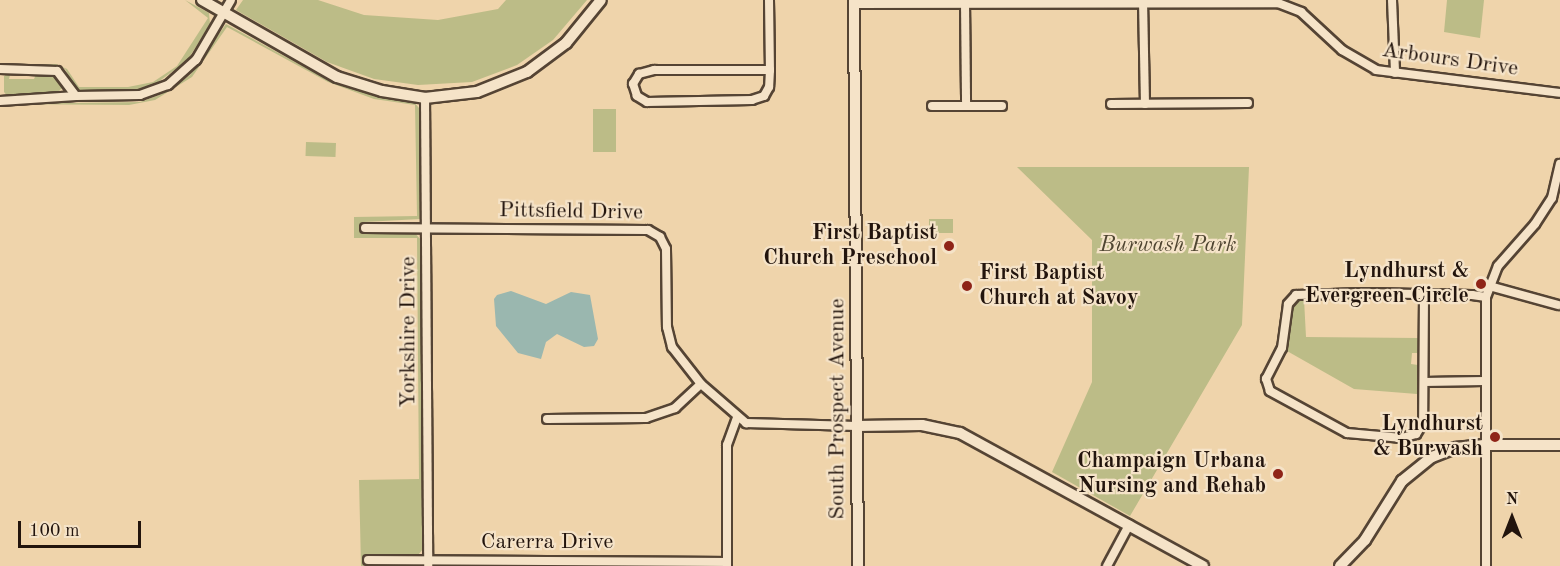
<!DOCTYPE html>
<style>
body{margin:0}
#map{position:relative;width:1560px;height:566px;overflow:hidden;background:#efd4ab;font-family:"Old Standard TT",serif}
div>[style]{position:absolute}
.green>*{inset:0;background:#bcbc87;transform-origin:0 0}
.water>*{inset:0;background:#9ab7af}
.roads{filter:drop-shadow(2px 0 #554434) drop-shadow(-2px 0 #554434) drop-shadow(0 2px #554434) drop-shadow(0 -2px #554434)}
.street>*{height:8px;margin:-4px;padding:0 4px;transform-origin:4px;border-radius:4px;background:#f5e3c8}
.secondary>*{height:10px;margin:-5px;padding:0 5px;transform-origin:5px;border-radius:5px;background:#f5e3c8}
.dots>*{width:16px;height:16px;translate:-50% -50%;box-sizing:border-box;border:3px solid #f5e3c8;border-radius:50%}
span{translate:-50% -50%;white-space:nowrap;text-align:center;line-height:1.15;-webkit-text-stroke:4.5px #f5e3c8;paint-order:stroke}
.street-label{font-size:22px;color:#22140d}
.poi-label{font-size:22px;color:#22140d;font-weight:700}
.right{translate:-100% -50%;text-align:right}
.left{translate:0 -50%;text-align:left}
.park-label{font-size:22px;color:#504632;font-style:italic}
.north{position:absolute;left:1482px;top:488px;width:60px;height:60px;-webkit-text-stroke:4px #f5e3c8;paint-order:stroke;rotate:0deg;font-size:16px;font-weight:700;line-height:24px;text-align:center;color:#22140d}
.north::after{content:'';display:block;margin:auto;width:21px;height:27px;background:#22140d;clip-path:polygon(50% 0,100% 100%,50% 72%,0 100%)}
.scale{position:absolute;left:18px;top:521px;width:123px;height:27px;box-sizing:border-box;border:3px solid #22140d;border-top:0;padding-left:8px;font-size:18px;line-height:21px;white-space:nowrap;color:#22140d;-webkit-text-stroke:4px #f5e3c8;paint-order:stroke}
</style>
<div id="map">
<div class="green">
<div style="clip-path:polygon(185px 0,209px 13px,210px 24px,187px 61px,154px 85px,131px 91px,77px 91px,65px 69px,56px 66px,0 66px,56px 64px,67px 69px,79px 87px,128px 87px,153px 82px,177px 66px,208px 18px)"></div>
<div style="clip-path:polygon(243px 0,318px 0,364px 15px,438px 20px,498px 9px,506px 0,587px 0,553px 40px,517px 65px,472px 82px,418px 85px,374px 79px,327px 62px,236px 10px)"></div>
<div style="clip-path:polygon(1447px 0,1484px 0,1480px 38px,1444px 32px)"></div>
<div style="clip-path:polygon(226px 24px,324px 78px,365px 93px,414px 102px,419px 108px,420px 219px,364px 222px,364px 232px,414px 232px,421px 240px,423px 549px,418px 555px,367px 555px,367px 565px,420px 566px,361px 566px,359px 480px,419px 479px,417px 238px,354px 238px,354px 217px,417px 216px,415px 105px,374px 99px,328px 82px,227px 27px,192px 77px,155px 100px,129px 105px,0 104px,140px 102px,162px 94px,190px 75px)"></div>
<div style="clip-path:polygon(11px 71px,9px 79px,34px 79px,37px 72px,49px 72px,59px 76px,62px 88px,54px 96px,9px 98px,4px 92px,4px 76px)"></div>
<div style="left:593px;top:109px;width:23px;height:43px"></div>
<div style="left:306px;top:142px;width:30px;height:14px;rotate:2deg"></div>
<div style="clip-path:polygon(1017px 167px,1249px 167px,1242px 325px,1130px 516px,1052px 472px,1092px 382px,1092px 240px)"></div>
<div style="left:953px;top:219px;width:14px;height:24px;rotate:90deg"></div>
<div style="clip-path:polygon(1295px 299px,1304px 299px,1306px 337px,1418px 338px,1418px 353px,1412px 353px,1411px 364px,1418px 365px,1417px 394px,1354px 389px,1287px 351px,1291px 306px)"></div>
</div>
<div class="water">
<div style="clip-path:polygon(511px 291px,546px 304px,571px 292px,590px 295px,598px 339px,594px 346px,584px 347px,557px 334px,546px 342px,541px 359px,518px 353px,496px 326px,494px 299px,497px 295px)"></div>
</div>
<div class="roads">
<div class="street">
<div style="left:769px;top:0;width:70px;rotate:89.2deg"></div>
<div style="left:1143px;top:0;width:104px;rotate:88.9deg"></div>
<div style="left:1392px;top:0;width:73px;rotate:87.6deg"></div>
<div style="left:965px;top:2px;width:104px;rotate:89.4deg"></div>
<div style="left:854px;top:4px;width:424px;rotate:-0.1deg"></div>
<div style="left:1278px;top:3px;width:25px;rotate:21deg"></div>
<div style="left:1301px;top:12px;width:56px;rotate:42.8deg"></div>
<div style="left:1342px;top:50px;width:39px;rotate:30deg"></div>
<div style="left:1376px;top:70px;width:185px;rotate:7.1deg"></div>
<div style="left:0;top:69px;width:57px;rotate:2deg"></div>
<div style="left:57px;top:71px;width:31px;rotate:53deg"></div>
<div style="left:76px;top:96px;width:76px;rotate:176.2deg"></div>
<div style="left:654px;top:70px;width:116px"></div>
<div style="left:770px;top:70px;width:17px;rotate:93deg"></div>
<div style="left:769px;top:87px;width:10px;rotate:119deg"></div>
<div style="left:764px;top:96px;width:13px;rotate:162deg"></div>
<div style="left:752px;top:100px;width:105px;rotate:178.9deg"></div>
<div style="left:647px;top:102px;width:12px;rotate:-149deg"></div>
<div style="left:637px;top:96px;width:13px;rotate:-108deg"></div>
<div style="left:633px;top:84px;width:12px;rotate:-59deg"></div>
<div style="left:639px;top:74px;width:16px;rotate:-15deg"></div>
<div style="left:76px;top:96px;width:64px;rotate:-0.9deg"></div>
<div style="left:140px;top:95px;width:30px;rotate:-20deg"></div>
<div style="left:168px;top:85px;width:38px;rotate:-42deg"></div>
<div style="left:196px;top:60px;width:69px;rotate:-59.7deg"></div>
<div style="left:425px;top:98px;width:468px;rotate:89.6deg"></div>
<div style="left:1111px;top:104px;width:137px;rotate:-0.4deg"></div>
<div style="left:932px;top:106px;width:70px"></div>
<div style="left:365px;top:228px;width:283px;rotate:0.4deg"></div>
<div style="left:648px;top:230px;width:14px;rotate:30deg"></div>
<div style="left:660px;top:237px;width:13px;rotate:63deg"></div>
<div style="left:666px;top:249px;width:78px;rotate:89.3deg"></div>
<div style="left:667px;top:327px;width:21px;rotate:76deg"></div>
<div style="left:672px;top:347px;width:47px;rotate:51.9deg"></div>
<div style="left:701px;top:384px;width:60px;rotate:40.9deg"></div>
<div style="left:746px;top:423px;width:111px;rotate:1.5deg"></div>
<div style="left:1489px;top:286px;width:72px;rotate:15.4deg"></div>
<div style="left:1424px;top:295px;width:128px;rotate:90.4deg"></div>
<div style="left:1423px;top:423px;width:13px;rotate:122deg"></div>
<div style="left:1416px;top:434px;width:15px;rotate:164deg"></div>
<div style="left:1402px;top:438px;width:55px;rotate:-174.8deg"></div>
<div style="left:1347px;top:433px;width:88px;rotate:-151.4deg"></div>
<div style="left:1270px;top:391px;width:13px;rotate:-108deg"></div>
<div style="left:1266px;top:379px;width:35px;rotate:-63deg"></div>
<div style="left:1282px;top:348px;width:44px;rotate:-82.2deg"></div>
<div style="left:1288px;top:304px;width:12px;rotate:-48deg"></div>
<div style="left:1296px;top:295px;width:69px;rotate:-1.7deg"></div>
<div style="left:1365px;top:293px;width:107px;rotate:1.1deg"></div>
<div style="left:1472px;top:295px;width:14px;rotate:8deg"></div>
<div style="left:1424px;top:382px;width:60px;rotate:-1deg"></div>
<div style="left:547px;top:419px;width:99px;rotate:-0.6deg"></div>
<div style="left:646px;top:418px;width:31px;rotate:-19deg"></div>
<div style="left:675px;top:408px;width:35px;rotate:-43deg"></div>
<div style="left:368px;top:560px;width:359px;rotate:0.3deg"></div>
<div style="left:727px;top:566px;width:121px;rotate:-90deg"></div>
<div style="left:727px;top:445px;width:29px;rotate:-70deg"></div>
<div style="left:1107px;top:566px;width:47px;rotate:-61.8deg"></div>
<div style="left:1486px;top:566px;width:269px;rotate:-90deg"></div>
<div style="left:1486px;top:297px;width:33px;rotate:-69deg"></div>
<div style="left:1498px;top:266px;width:56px;rotate:-48.6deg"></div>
<div style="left:1535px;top:224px;width:31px;rotate:-57deg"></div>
<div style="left:1552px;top:198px;width:35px;rotate:-77deg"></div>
</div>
<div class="secondary">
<div style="left:202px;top:0;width:155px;rotate:29.7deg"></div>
<div style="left:337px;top:77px;width:47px;rotate:17.3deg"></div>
<div style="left:382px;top:91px;width:44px;rotate:9.2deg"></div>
<div style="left:425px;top:98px;width:52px;rotate:-6.6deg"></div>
<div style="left:477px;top:92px;width:54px;rotate:-21.8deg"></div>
<div style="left:527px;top:72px;width:49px;rotate:-36.6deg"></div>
<div style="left:566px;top:43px;width:55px;rotate:-50.9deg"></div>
<div style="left:854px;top:0;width:566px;rotate:89.6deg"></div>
<div style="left:857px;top:426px;width:65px;rotate:-0.9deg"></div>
<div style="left:922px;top:425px;width:39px;rotate:12deg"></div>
<div style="left:960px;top:433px;width:277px;rotate:28.7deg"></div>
<div style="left:1340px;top:566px;width:36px;rotate:-46deg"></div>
<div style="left:1365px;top:540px;width:70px;rotate:-57.9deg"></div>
<div style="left:1402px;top:481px;width:38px;rotate:-39deg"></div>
<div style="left:1432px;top:457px;width:26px;rotate:-21deg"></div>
<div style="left:1456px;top:448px;width:28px;rotate:-6deg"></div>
<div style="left:1484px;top:445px;width:76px"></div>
</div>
</div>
<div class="dots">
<div style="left:949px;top:246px;background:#8f2418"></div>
<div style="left:1481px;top:284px;background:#8f2418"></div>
<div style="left:967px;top:286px;background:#8f2418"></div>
<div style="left:1495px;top:437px;background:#8f2418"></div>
<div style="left:1278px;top:474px;background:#8f2418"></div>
</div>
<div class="street-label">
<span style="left:1450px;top:60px;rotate:8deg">Arbours Drive</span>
<span style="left:571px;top:212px;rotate:1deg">Pittsfield Drive</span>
<span style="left:409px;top:332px;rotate:-90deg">Yorkshire Drive</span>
<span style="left:838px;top:409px;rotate:-90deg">South Prospect Avenue</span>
<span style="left:547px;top:543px">Carerra Drive</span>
</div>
<div class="poi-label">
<span class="right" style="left:937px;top:246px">First Baptist<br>Church Preschool</span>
<span class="right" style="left:1469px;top:284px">Lyndhurst &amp;<br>Evergreen Circle</span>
<span class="left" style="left:979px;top:286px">First Baptist<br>Church at Savoy</span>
<span class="right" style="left:1483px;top:437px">Lyndhurst<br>&amp; Burwash</span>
<span class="right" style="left:1266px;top:474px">Champaign Urbana<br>Nursing and Rehab</span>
</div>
<div class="park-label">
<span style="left:1168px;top:246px">Burwash Park</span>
</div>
<div class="north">N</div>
<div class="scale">100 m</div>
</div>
